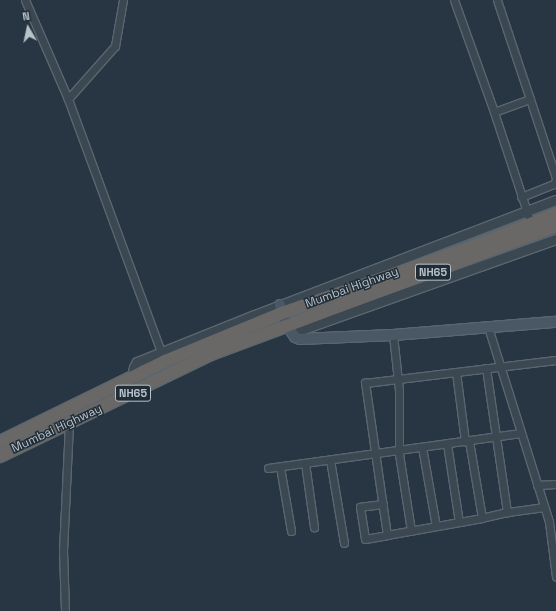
<!DOCTYPE html>
<style>
body{margin:0}
#map{position:relative;width:556px;height:611px;overflow:hidden;background:#273642;font-family:"Space Grotesk",sans-serif}
div>[style]{position:absolute}
.roads{filter:drop-shadow(1px 0 #5a666f) drop-shadow(-1px 0 #5a666f) drop-shadow(0 1px #5a666f) drop-shadow(0 -1px #5a666f)}
.minor>*{height:7px;margin:-3.5px;padding:0 3.5px;transform-origin:3.5px;border-radius:3.5px;background:#3b4852}
.tertiary>*{height:9px;margin:-4.5px;padding:0 4.5px;transform-origin:4.5px;border-radius:4.5px;background:#3b4852}
.secondary>*{height:10px;margin:-5px;padding:0 5px;transform-origin:5px;border-radius:5px;background:#4a5765}
.trunk>*{height:12px;margin:-6px;padding:0 6px;transform-origin:6px;border-radius:6px;background:#696866}
span{translate:-50% -50%;white-space:nowrap;text-align:center;line-height:1.15;-webkit-text-stroke:3px #202d37;paint-order:stroke}
.shield-label span{padding:1px 3px;background:#202d37;border:1px solid;border-radius:3px;-webkit-text-stroke-width:0}
.shield-label{font-size:11px;color:#b9c3cc;font-weight:700}
.street-label{font-size:12px;color:#b9c3cc}
.north{position:absolute;left:8px;top:8px;width:40px;height:40px;-webkit-text-stroke:3px #202d37;paint-order:stroke;rotate:351deg;font-size:11px;font-weight:700;line-height:16px;text-align:center;color:#b9c3cc}
.north::after{content:'';display:block;margin:auto;width:14px;height:18px;background:#b9c3cc;clip-path:polygon(50% 0,100% 100%,50% 72%,0 100%)}
</style>
<div id="map">
<div class="roads">
<div class="minor">
<div style="left:25px;top:0;width:108px;rotate:66.5deg"></div>
<div style="left:123px;top:0;width:47px;rotate:99.9deg"></div>
<div style="left:115px;top:46px;width:71px;rotate:131.6deg"></div>
<div style="left:68px;top:99px;width:275px;rotate:69.8deg"></div>
<div style="left:454px;top:0;width:119px;rotate:70.3deg"></div>
<div style="left:494px;top:112px;width:118px;rotate:71.7deg"></div>
<div style="left:497px;top:0;width:104px;rotate:71.6deg"></div>
<div style="left:494px;top:112px;width:38px;rotate:-20deg"></div>
<div style="left:530px;top:99px;width:83px;rotate:71.8deg"></div>
<div style="left:521px;top:197px;width:35px;rotate:-22deg"></div>
<div style="left:554px;top:184px;width:4px;rotate:-63deg"></div>
<div style="left:488px;top:327px;width:204px;rotate:72.6deg"></div>
<div style="left:549px;top:522px;width:55px;rotate:82.7deg"></div>
<div style="left:393px;top:335px;width:55px;rotate:83.8deg"></div>
<div style="left:399px;top:390px;width:64px;rotate:90deg"></div>
<div style="left:399px;top:454px;width:78px;rotate:81.1deg"></div>
<div style="left:486px;top:368px;width:146px;rotate:81.7deg"></div>
<div style="left:456px;top:372px;width:70px;rotate:82.6deg"></div>
<div style="left:469px;top:441px;width:78px;rotate:80.4deg"></div>
<div style="left:447px;top:444px;width:79px;rotate:81.3deg"></div>
<div style="left:422px;top:447px;width:80px;rotate:80deg"></div>
<div style="left:330px;top:460px;width:84px;rotate:80.4deg"></div>
<div style="left:305px;top:463px;width:65px;rotate:82deg"></div>
<div style="left:280px;top:467px;width:65px;rotate:80.2deg"></div>
<div style="left:268px;top:468px;width:255px;rotate:-7.9deg"></div>
<div style="left:537px;top:485px;width:19px;rotate:-3deg"></div>
<div style="left:383px;top:504px;width:23px;rotate:173deg"></div>
<div style="left:360px;top:507px;width:32px;rotate:81deg"></div>
<div style="left:365px;top:539px;width:22px;rotate:-10deg"></div>
<div style="left:544px;top:507px;width:37px;rotate:172deg"></div>
<div style="left:507px;top:512px;width:26px;rotate:167deg"></div>
<div style="left:482px;top:518px;width:97px;rotate:169.9deg"></div>
<div style="left:387px;top:535px;width:154px;rotate:-98.2deg"></div>
<div style="left:365px;top:383px;width:192px;rotate:-6.9deg"></div>
<div style="left:65px;top:611px;width:60px;rotate:-91.9deg"></div>
<div style="left:63px;top:551px;width:128px;rotate:-87.3deg"></div>
</div>
<div class="tertiary">
<div style="left:292px;top:333px;width:280px;rotate:-19.6deg"></div>
<div style="left:132px;top:377px;width:10px;rotate:-79deg"></div>
<div style="left:134px;top:367px;width:6px;rotate:-59deg"></div>
<div style="left:137px;top:362px;width:124px;rotate:-21.8deg"></div>
<div style="left:252px;top:316px;width:325px;rotate:-20.9deg"></div>
</div>
<div class="secondary">
<div style="left:280px;top:305px;width:21px;rotate:71deg"></div>
<div style="left:287px;top:325px;width:14px;rotate:56deg"></div>
<div style="left:295px;top:337px;width:5px;rotate:22deg"></div>
<div style="left:300px;top:339px;width:93px;rotate:-2.5deg"></div>
<div style="left:393px;top:335px;width:164px;rotate:-4.6deg"></div>
</div>
<div class="trunk">
<div style="left:0;top:442px;width:184px;rotate:-26.1deg"></div>
<div style="left:165px;top:361px;width:126px;rotate:-22.3deg"></div>
<div style="left:282px;top:313px;width:200px;rotate:-19.2deg"></div>
<div style="left:471px;top:247px;width:91px;rotate:-21.2deg"></div>
<div style="left:0;top:456px;width:234px;rotate:-25.8deg"></div>
<div style="left:211px;top:354px;width:368px;rotate:-20.4deg"></div>
</div>
</div>
<div class="shield-label">
<span style="left:433px;top:272px">NH65</span>
<span style="left:133px;top:393px">NH65</span>
</div>
<div class="street-label">
<span style="left:352px;top:288px;rotate:-20deg">Mumbai Highway</span>
<span style="left:57px;top:429px;rotate:-25deg">Mumbai Highway</span>
</div>
<div class="north">N</div>
</div>
